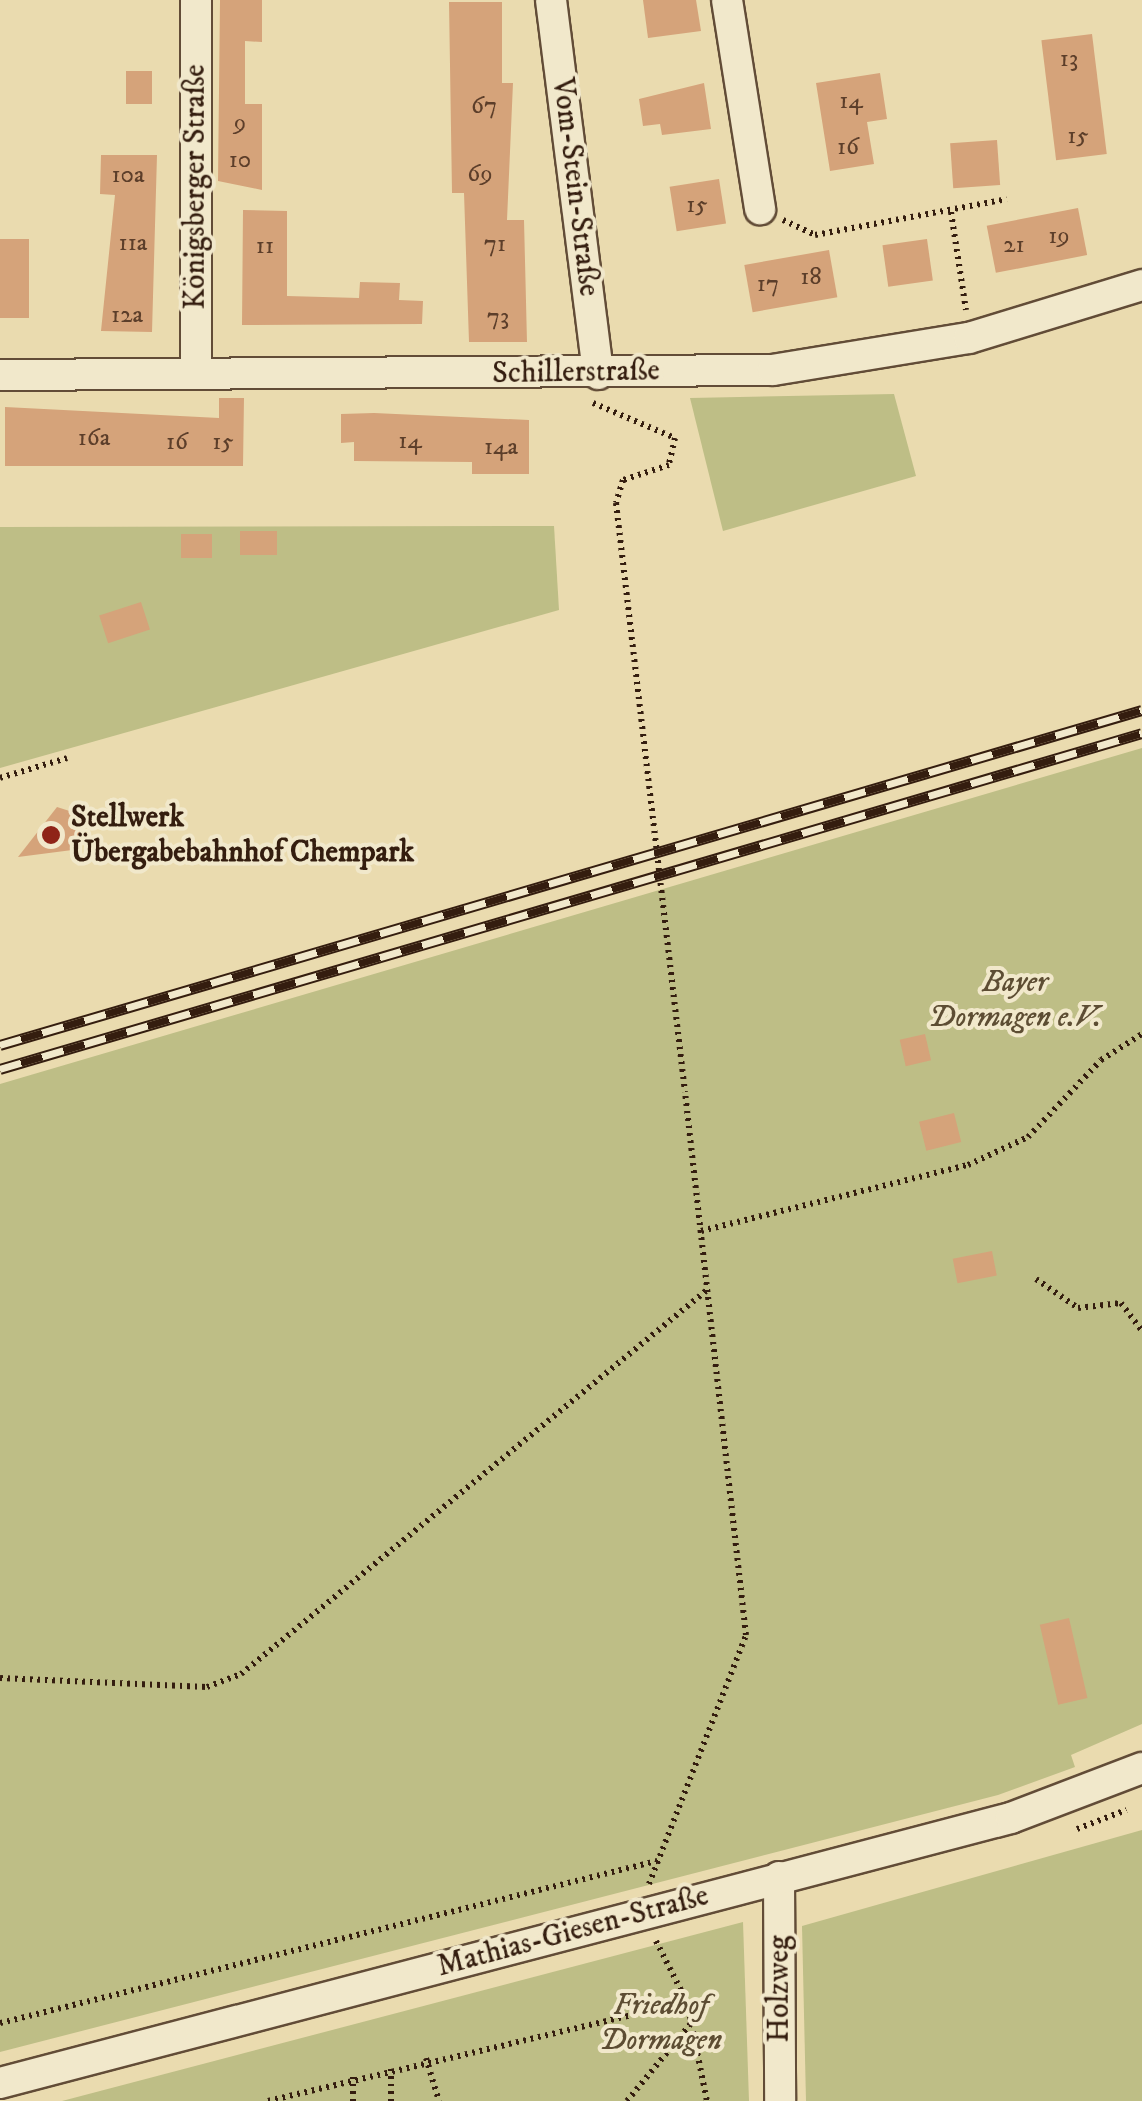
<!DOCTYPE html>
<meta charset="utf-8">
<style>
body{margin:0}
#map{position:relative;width:1142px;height:2101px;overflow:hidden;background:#eadbaf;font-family:"IM FELL DW Pica",serif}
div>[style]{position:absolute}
.green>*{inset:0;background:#bebe86}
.building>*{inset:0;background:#d5a37a;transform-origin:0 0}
.path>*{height:6px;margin-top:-3px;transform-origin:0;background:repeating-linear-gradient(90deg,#341d0f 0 2.5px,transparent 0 7.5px)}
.roads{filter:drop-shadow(2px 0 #624c37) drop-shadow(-2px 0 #624c37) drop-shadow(0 2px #624c37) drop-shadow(0 -2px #624c37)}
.street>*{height:30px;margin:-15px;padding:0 15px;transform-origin:15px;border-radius:15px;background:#f1e8cb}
.rail>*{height:11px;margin-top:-5.5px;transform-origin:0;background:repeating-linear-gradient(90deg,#f1e8cb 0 22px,#341d0f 0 44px);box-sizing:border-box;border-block:2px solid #341d0f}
.path-bridge>*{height:6px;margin-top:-3px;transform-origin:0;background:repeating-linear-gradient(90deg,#341d0f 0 2.5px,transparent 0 7.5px)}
.dots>*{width:28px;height:28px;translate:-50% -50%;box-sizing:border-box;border:5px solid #f1e8cb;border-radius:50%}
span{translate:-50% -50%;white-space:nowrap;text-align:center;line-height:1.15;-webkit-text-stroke:8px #f1e8cb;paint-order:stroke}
.number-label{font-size:25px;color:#5c3e2a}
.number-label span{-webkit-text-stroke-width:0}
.street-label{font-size:30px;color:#341d0f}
.poi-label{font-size:30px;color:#341d0f;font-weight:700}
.left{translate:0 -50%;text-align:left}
.park-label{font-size:30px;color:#5d4d33;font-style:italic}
</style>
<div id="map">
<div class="green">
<div style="clip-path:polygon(894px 394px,916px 476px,723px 531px,690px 398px)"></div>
<div style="clip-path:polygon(554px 526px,559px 610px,0 768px,0 527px)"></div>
<div style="clip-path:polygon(1142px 748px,1142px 1724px,1071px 1755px,1075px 1767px,998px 1795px,0 2052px,0 1084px)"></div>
<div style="clip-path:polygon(1142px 1830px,1142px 2101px,806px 2101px,802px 1926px)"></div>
<div style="clip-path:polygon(743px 1922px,749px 2101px,62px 2101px)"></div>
</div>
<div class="building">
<div style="clip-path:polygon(220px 0,262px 0,262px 42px,245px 41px,245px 104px,262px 104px,262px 190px,218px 181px)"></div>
<div style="clip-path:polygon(643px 0,696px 0,701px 31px,648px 38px)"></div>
<div style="clip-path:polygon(449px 2px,502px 2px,502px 83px,513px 83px,507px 220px,524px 220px,527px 342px,469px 342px,464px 193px,452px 193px)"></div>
<div style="left:1092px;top:34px;width:121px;height:51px;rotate:83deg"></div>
<div style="left:126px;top:71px;width:26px;height:33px"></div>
<div style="clip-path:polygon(880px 73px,887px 119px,867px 122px,874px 164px,830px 171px,816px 83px)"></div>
<div style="clip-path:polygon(704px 83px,711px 129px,662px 135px,660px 124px,643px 126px,639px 99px)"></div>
<div style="left:997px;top:140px;width:45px;height:47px;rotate:86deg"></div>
<div style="clip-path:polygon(101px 155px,157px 155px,152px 332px,101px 331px,115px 195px,100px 194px)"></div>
<div style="left:719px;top:179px;width:45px;height:50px;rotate:81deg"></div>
<div style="left:1078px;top:208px;width:48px;height:93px;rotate:79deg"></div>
<div style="clip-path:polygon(243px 210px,287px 211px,287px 296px,359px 298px,360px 282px,400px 283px,399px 300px,423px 301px,422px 324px,242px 325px)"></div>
<div style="left:0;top:239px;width:29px;height:79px"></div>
<div style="left:927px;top:239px;width:42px;height:45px;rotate:82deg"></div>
<div style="left:829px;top:250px;width:48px;height:86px;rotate:80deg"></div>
<div style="clip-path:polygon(219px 398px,244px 398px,243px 466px,5px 466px,5px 407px,219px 418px)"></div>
<div style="clip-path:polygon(374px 413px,529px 420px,529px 474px,472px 474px,472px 462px,354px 461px,354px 442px,341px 443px,341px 414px)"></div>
<div style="left:240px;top:531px;width:37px;height:24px"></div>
<div style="left:181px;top:534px;width:31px;height:24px"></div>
<div style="left:141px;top:602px;width:29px;height:44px;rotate:72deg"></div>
<div style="clip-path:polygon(57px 807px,82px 815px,80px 849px,18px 857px)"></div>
<div style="left:925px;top:1034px;width:27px;height:26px;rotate:77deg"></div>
<div style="left:954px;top:1113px;width:30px;height:36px;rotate:76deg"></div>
<div style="left:992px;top:1251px;width:25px;height:40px;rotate:79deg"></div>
<div style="left:1069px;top:1618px;width:82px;height:30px;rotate:77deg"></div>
</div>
<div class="path">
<div style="left:951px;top:212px;width:99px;rotate:81.3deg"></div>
<div style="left:783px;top:220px;width:35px;rotate:25deg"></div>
<div style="left:815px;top:235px;width:195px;rotate:-10.6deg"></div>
<div style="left:593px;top:403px;width:89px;rotate:23.1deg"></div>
<div style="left:675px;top:438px;width:28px;rotate:103deg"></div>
<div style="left:669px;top:465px;width:48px;rotate:161.9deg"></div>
<div style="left:623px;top:480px;width:24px;rotate:107deg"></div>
<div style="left:0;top:778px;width:70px;rotate:-16.6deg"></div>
<div style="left:701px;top:1231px;width:275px;rotate:-13.9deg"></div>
<div style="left:968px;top:1165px;width:66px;rotate:-25deg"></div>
<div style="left:1028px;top:1137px;width:106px;rotate:-46.5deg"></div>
<div style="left:1101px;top:1060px;width:49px;rotate:-32.4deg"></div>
<div style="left:1036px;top:1279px;width:51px;rotate:34.6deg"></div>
<div style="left:1078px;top:1308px;width:43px;rotate:-6.6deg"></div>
<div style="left:1121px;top:1303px;width:35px;rotate:53deg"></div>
<div style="left:0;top:1678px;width:207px;rotate:2.5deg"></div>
<div style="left:207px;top:1687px;width:36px;rotate:-21deg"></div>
<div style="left:241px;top:1674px;width:604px;rotate:-39.49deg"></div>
<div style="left:1077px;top:1829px;width:53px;rotate:-21.2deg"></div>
<div style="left:649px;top:1884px;width:267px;rotate:-68.7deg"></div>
<div style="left:746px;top:1635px;width:546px;rotate:-96.41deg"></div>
<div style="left:656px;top:1941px;width:68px;rotate:63.1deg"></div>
<div style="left:0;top:2023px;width:677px;rotate:-13.85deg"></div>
<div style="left:426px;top:2058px;width:45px;rotate:73.2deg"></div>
<div style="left:268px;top:2101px;width:431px;rotate:-13.3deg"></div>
<div style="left:687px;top:2002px;width:101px;rotate:78.6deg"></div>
<div style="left:353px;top:2101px;width:24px;rotate:-90deg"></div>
<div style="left:391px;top:2101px;width:34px;rotate:-90deg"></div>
<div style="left:627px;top:2101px;width:104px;rotate:-50.5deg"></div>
</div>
<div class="roads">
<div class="street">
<div style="left:551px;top:0;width:377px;rotate:82.8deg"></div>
<div style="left:727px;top:0;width:212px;rotate:81deg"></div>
<div style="left:196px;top:374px;width:374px;rotate:-90deg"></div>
<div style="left:0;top:375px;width:773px;rotate:-0.37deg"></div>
<div style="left:773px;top:370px;width:199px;rotate:-9.3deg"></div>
<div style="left:969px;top:338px;width:181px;rotate:-17deg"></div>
<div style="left:779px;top:1877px;width:224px;rotate:89.7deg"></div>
<div style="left:0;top:2083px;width:1045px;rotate:-14.69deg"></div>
<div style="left:1011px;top:1818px;width:140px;rotate:-20.9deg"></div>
</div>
</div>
<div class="rail">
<div style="left:0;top:1045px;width:1190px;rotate:-16.35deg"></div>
<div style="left:0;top:1069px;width:1190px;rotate:-16.39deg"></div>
</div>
<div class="path-bridge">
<div style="left:616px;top:503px;width:593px;rotate:83.32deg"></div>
</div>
<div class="dots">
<div style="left:51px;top:835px;background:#8f2418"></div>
</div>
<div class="number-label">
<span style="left:1069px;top:59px">13</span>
<span style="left:851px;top:101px">14</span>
<span style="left:484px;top:106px">67</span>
<span style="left:240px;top:123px">9</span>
<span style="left:1078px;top:136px">15</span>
<span style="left:848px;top:147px">16</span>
<span style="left:240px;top:160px">10</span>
<span style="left:480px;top:174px">69</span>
<span style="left:128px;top:175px">10a</span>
<span style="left:697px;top:205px">15</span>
<span style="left:1059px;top:236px">19</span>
<span style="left:133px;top:243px">11a</span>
<span style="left:495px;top:244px">71</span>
<span style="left:1014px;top:245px">21</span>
<span style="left:265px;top:246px">11</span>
<span style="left:811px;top:277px">18</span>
<span style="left:768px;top:284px">17</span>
<span style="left:127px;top:315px">12a</span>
<span style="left:498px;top:317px">73</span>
<span style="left:94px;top:438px">16a</span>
<span style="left:410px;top:441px">14</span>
<span style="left:177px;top:442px">16</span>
<span style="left:223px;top:442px">15</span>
<span style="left:501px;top:447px">14a</span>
</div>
<div class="street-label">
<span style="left:196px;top:187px;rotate:-90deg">Königsberger Straße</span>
<span style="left:575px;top:187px;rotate:83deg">Vom-Stein-Straße</span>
<span style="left:576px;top:373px;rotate:-1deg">Schillerstraße</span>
<span style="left:573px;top:1932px;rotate:-15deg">Mathias-Giesen-Straße</span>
<span style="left:780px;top:1989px;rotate:-90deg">Holzweg</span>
</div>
<div class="poi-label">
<span class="left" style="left:71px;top:835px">Stellwerk<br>Übergabebahnhof Chempark</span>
</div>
<div class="park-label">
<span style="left:1015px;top:1000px">Bayer<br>Dormagen e.V.</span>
<span style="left:661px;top:2023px">Friedhof<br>Dormagen</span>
</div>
</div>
